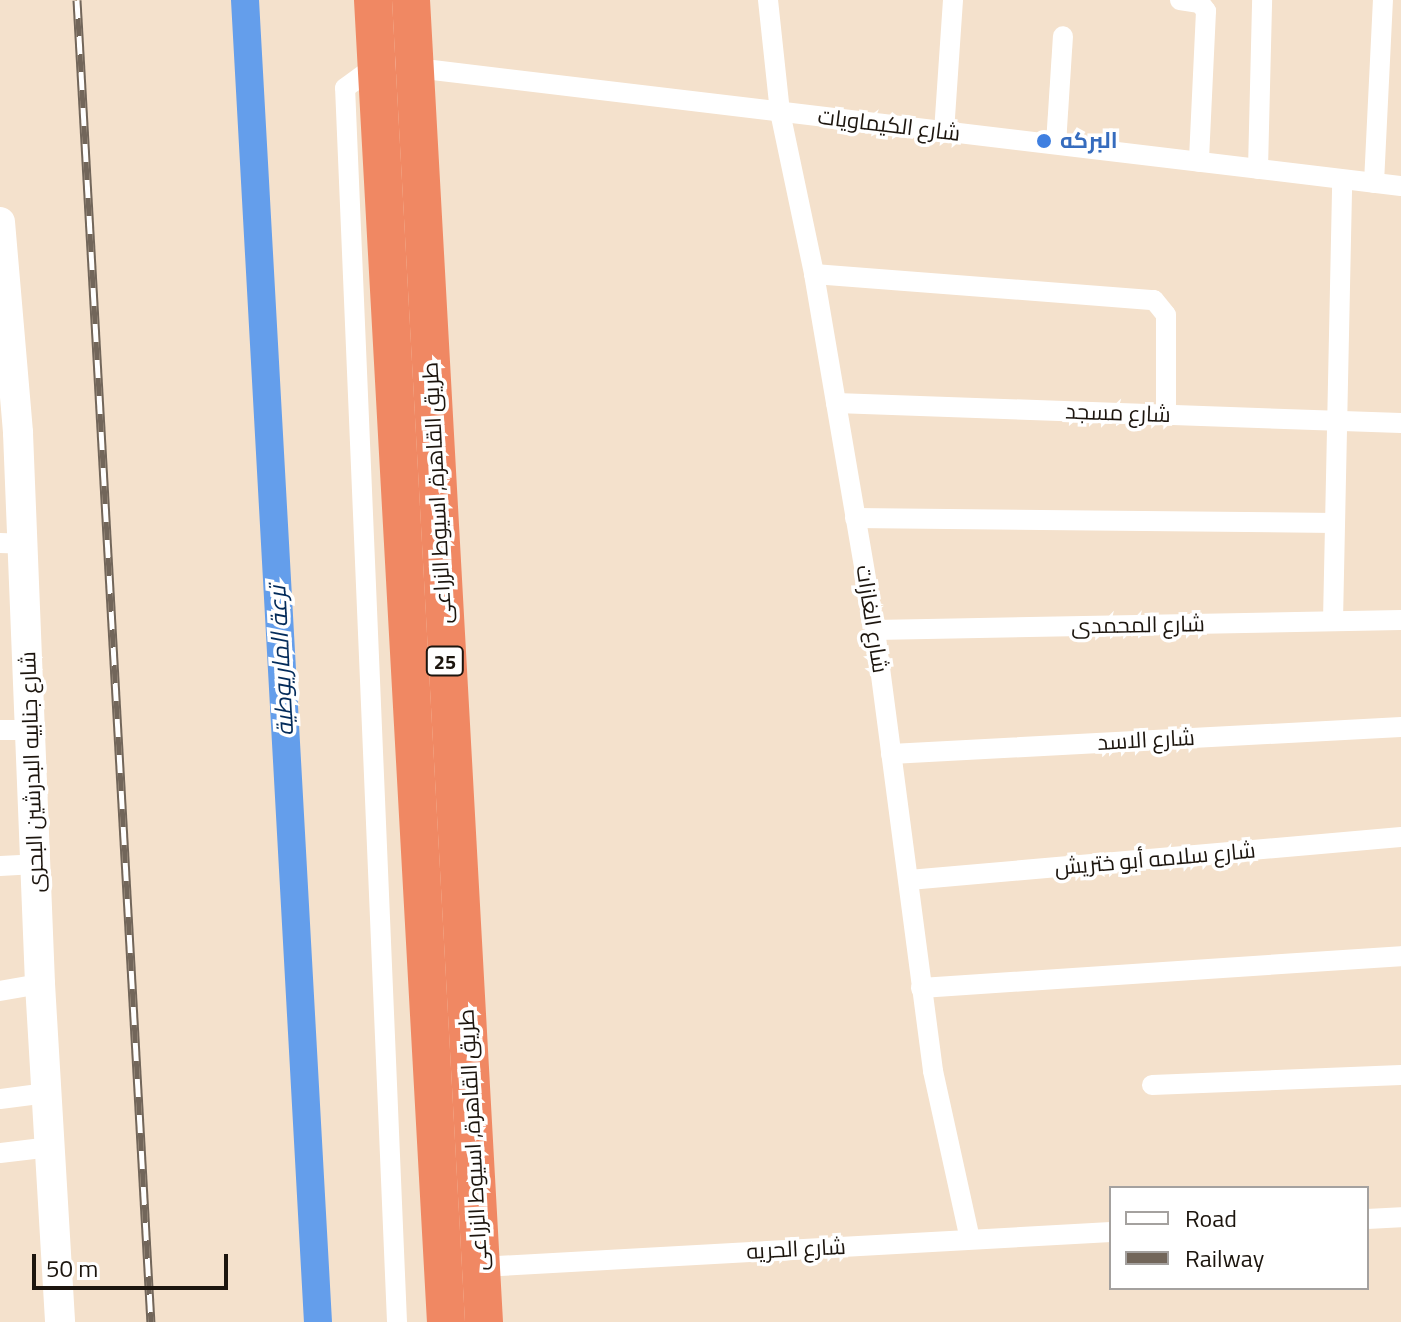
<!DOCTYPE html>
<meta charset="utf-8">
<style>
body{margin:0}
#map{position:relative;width:1401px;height:1322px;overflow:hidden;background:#f4e1cc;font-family:"Titillium Web",Cairo,sans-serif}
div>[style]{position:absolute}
.canal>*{height:28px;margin:-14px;padding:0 14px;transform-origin:14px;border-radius:14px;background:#649eeb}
.street>*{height:20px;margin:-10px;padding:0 10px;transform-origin:10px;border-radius:10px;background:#fff}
.secondary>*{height:30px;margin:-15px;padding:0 15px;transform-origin:15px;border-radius:15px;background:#fff}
.highway>*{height:38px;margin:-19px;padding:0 19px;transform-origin:19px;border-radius:19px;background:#f08863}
.rail>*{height:9px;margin-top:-4.5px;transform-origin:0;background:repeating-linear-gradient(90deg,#fff 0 18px,#72665a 0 36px);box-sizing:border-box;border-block:2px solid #72665a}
.dots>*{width:22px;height:22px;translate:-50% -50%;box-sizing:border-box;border:4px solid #fff;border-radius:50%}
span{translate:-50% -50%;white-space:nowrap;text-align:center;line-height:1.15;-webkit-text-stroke:7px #fff;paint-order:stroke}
.shield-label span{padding:2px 6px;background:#fff;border:2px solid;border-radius:6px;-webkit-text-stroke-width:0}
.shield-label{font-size:20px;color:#1c150e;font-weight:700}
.street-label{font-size:22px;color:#1c150e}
.shop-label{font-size:22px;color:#366cbe;font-weight:700}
.left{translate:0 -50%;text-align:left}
.water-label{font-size:24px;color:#032b5a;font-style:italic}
.legend{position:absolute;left:1109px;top:1186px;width:260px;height:104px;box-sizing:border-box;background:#fff;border:2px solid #a4a19f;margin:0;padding:10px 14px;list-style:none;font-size:24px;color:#1c150e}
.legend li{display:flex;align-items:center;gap:16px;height:40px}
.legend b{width:40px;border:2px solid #a4a19f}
.scale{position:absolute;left:32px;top:1254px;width:196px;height:36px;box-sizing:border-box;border:4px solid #1c150e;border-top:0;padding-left:10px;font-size:24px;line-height:28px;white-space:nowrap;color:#1c150e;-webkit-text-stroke:6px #fff;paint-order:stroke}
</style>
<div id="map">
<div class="canal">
<div style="left:245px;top:0;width:1324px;rotate:86.84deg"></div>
</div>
<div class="street">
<div style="left:768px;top:0;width:113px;rotate:83.9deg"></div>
<div style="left:780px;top:112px;width:166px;rotate:78.1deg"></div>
<div style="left:814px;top:274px;width:361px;rotate:80.3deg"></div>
<div style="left:875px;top:630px;width:445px;rotate:82.5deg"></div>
<div style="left:933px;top:1071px;width:172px;rotate:77.6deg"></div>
<div style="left:1180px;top:0;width:20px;rotate:9deg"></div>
<div style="left:1200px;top:3px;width:10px;rotate:53deg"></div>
<div style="left:1206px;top:11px;width:151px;rotate:92.7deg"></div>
<div style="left:944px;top:132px;width:132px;rotate:-86.1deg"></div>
<div style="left:1056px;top:144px;width:108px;rotate:-86.3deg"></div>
<div style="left:1258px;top:169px;width:169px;rotate:-88.6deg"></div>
<div style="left:1374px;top:183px;width:183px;rotate:-87.2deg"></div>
<div style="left:814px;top:274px;width:341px;rotate:4.4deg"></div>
<div style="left:1154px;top:300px;width:19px;rotate:51deg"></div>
<div style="left:1166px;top:315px;width:99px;rotate:90deg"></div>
<div style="left:836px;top:403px;width:565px;rotate:2.03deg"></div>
<div style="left:855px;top:518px;width:480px;rotate:0.6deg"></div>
<div style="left:0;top:543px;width:23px;rotate:2deg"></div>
<div style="left:1333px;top:621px;width:441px;rotate:-88.8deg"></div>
<div style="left:875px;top:630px;width:526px;rotate:-1.09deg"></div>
<div style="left:0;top:730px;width:31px"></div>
<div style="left:891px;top:754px;width:511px;rotate:-3.03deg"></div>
<div style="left:0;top:866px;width:36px;rotate:-3deg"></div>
<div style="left:909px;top:880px;width:494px;rotate:-5deg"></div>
<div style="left:921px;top:988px;width:481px;rotate:-3.8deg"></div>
<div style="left:0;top:991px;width:41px;rotate:-9.9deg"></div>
<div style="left:1152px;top:1085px;width:249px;rotate:-2.3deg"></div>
<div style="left:0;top:1099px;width:47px;rotate:-7.3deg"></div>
<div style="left:0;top:1153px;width:51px;rotate:-6.7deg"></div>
<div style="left:1367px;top:1219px;width:34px;rotate:-3deg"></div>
<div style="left:481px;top:1267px;width:631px;rotate:-3.18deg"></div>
<div style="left:397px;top:1322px;width:1235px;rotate:-92.41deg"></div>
<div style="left:345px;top:88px;width:39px;rotate:-36deg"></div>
<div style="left:377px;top:65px;width:39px;rotate:4deg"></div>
<div style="left:416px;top:68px;width:992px;rotate:6.83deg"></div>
</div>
<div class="secondary">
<div style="left:0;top:222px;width:212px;rotate:85.1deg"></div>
<div style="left:18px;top:433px;width:551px;rotate:87.71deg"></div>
<div style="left:40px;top:984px;width:339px;rotate:86.6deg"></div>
</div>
<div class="highway">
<div style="left:373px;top:0;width:1324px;rotate:86.84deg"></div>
<div style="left:411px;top:0;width:1324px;rotate:86.84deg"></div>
</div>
<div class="rail">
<div style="left:77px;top:0;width:1324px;rotate:86.8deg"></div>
</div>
<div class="dots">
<div style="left:1044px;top:141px;background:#3f7fe0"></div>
</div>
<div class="shield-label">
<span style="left:445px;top:661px">25</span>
</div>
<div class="street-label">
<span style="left:889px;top:125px;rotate:7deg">شارع الكيماويات</span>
<span style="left:1118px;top:413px;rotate:2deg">شارع مسجد</span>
<span style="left:437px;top:493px;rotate:-93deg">طريق القاهرة, اسيوط الزراعى</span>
<span style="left:872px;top:619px;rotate:81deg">شارع الغازات</span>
<span style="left:1138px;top:625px;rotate:-1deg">شارع المحمدى</span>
<span style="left:1146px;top:740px;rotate:-3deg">شارع الاسد</span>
<span style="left:32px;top:772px;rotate:-92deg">شارع جنابيه البدرشين البحرى</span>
<span style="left:1155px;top:859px;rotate:-5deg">شارع سلامه أبو ختريش</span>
<span style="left:473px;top:1140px;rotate:-93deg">طريق القاهرة, اسيوط الزراعى</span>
<span style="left:796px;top:1249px;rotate:-3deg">شارع الحريه</span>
</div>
<div class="shop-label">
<span class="left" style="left:1060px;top:141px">البركه</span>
</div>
<div class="water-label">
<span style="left:281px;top:661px;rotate:-93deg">ترعة الماريوطية</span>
</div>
<ul class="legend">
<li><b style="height:10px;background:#fff"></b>Road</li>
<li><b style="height:10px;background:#72665a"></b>Railway</li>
</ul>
<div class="scale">50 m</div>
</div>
